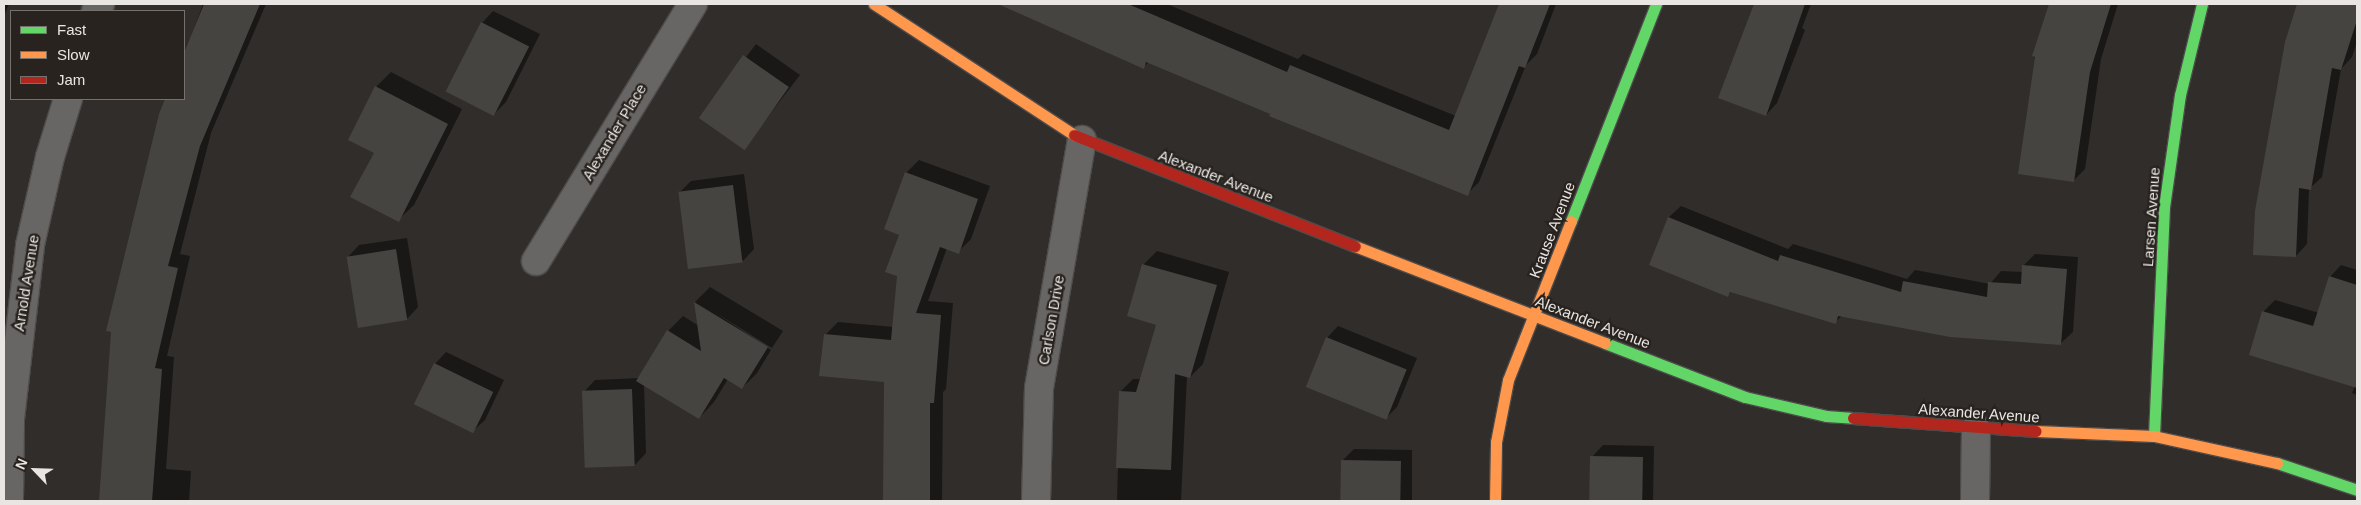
<!DOCTYPE html>
<style>
body{margin:0}
#map{position:relative;width:2361px;height:505px;overflow:hidden;background:#302d2b;font-family:Helvetica,sans-serif}
div>[style]{position:absolute}
.shadow>*{inset:0;background:#0007}
.building>*{inset:0;background:#464441;transform-origin:0 0}
.roads{filter:drop-shadow(1px 0 #4e4b4a) drop-shadow(-1px 0 #4e4b4a) drop-shadow(0 1px #4e4b4a) drop-shadow(0 -1px #4e4b4a)}
.street>*{height:28px;margin:-14px;padding:0 14px;transform-origin:14px;border-radius:14px;background:#686665}
.fast>*{height:11px;margin:-5.5px;padding:0 5.5px;transform-origin:5.5px;border-radius:5.5px;background:#63d668}
.slow>*{height:11px;margin:-5.5px;padding:0 5.5px;transform-origin:5.5px;border-radius:5.5px;background:#ff974d}
.jam>*{height:11px;margin:-5.5px;padding:0 5.5px;transform-origin:5.5px;border-radius:5.5px;background:#b3261e}
span{translate:-50% -50%;white-space:nowrap;text-align:center;line-height:1.15;-webkit-text-stroke:4.5px #28231f;paint-order:stroke}
.street-label{font-size:15px;color:#e8e5e2}
.frame{position:absolute;inset:0;border:5px solid #e8e5e2;pointer-events:none}
.legend{position:absolute;left:10px;top:10px;width:175px;height:90px;box-sizing:border-box;background:#28231f;border:1px solid #75716d;margin:0;padding:6px 9px;list-style:none;font-size:15px;color:#e8e5e2}
.legend li{display:flex;align-items:center;gap:10px;height:25px}
.legend b{width:25px;border:1px solid #75716d}
.north{position:absolute;left:10px;top:445px;width:50px;height:50px;-webkit-text-stroke:4px #28231f;paint-order:stroke;rotate:294deg;font-size:14px;font-weight:700;line-height:20px;text-align:center;color:#e8e5e2}
.north::after{content:'';display:block;margin:auto;width:18px;height:22px;background:#e8e5e2;clip-path:polygon(50% 0,100% 100%,50% 72%,0 100%)}
</style>
<div id="map">
<div class="shadow">
<div style="clip-path:polygon(4px 4px,9px 4px,4px 16px)"></div>
<div style="clip-path:polygon(203px 4px,266px 4px,211px 133px,180px 254px,190px 256px,167px 356px,174px 357px,166px 469px,191px 471px,189px 501px,101px 501px,112px 331px,160px 114px,167px 99px,184px 99px,184px 57px)"></div>
<div style="clip-path:polygon(1002px 4px,1167px 4px,1298px 59px,1303px 54px,1456px 116px,1500px 4px,1556px 4px,1537px 54px,1526px 65px,1479px 182px,1467px 194px,1149px 62px,1143px 67px)"></div>
<div style="clip-path:polygon(1756px 4px,1811px 4px,1802px 28px,1805px 30px,1777px 103px,1766px 115px,1719px 97px)"></div>
<div style="clip-path:polygon(2052px 4px,2118px 4px,2101px 59px,2085px 169px,2074px 180px,2034px 56px)"></div>
<div style="clip-path:polygon(2300px 4px,2357px 4px,2357px 42px,2352px 57px,2341px 69px,2322px 177px,2309px 189px,2307px 244px,2296px 256px,2286px 42px)"></div>
<div style="clip-path:polygon(493px 11px,540px 34px,506px 102px,494px 114px,482px 23px)"></div>
<div style="clip-path:polygon(756px 44px,800px 75px,744px 148px,712px 102px)"></div>
<div style="clip-path:polygon(391px 72px,462px 109px,414px 205px,398px 220px,375px 152px,376px 87px)"></div>
<div style="clip-path:polygon(919px 160px,990px 186px,971px 239px,958px 252px,947px 248px,928px 301px,953px 303px,946px 389px,943px 392px,942px 501px,884px 501px,885px 381px,825px 335px,838px 322px,894px 327px,906px 173px)"></div>
<div style="clip-path:polygon(744px 174px,754px 249px,743px 261px,680px 192px,691px 181px)"></div>
<div style="clip-path:polygon(1681px 206px,1788px 249px,1793px 244px,1907px 279px,1915px 270px,1990px 284px,2001px 271px,2023px 272px,2023px 266px,2035px 254px,2078px 257px,2073px 332px,2061px 343px,1842px 316px,1835px 322px,1732px 291px,1728px 295px,1650px 264px,1669px 217px)"></div>
<div style="clip-path:polygon(407px 238px,418px 307px,407px 319px,358px 326px,348px 257px,359px 245px)"></div>
<div style="clip-path:polygon(1157px 251px,1229px 272px,1203px 364px,1190px 377px,1187px 376px,1181px 501px,1117px 501px,1120px 392px,1133px 379px,1141px 379px,1157px 324px,1129px 316px,1144px 264px)"></div>
<div style="clip-path:polygon(2341px 265px,2357px 270px,2357px 395px,2352px 393px,2355px 386px,2263px 312px,2275px 300px,2319px 313px,2330px 277px)"></div>
<div style="clip-path:polygon(710px 287px,783px 331px,772px 348px,713px 311px,771px 350px,757px 373px,742px 388px,728px 379px,714px 402px,699px 418px,644px 384px,646px 453px,635px 465px,584px 392px,595px 380px,639px 378px,668px 331px,683px 316px,699px 326px,695px 302px)"></div>
<div style="clip-path:polygon(1338px 326px,1417px 358px,1397px 407px,1385px 419px,1327px 338px)"></div>
<div style="clip-path:polygon(446px 352px,504px 380px,485px 420px,473px 431px,435px 364px)"></div>
<div style="clip-path:polygon(1603px 445px,1654px 446px,1653px 501px,1591px 501px,1592px 457px)"></div>
<div style="clip-path:polygon(1354px 449px,1412px 450px,1412px 501px,1342px 501px,1342px 461px)"></div>
</div>
<div class="building">
<div style="clip-path:polygon(204px 4px,260px 4px,200px 146px,168px 266px,178px 268px,155px 368px,162px 369px,152px 501px,99px 501px,111px 332px,106px 331px,159px 114px,165px 99px,184px 99px,184px 53px)"></div>
<div style="clip-path:polygon(998px 4px,1128px 4px,1287px 72px,1290px 65px,1449px 130px,1499px 4px,1550px 4px,1525px 68px,1519px 66px,1468px 196px,1269px 116px,1270px 114px,1146px 62px,1144px 69px)"></div>
<div style="clip-path:polygon(1754px 4px,1805px 4px,1766px 116px,1718px 98px)"></div>
<div style="clip-path:polygon(2049px 4px,2111px 4px,2090px 72px,2074px 182px,2018px 174px,2035px 57px,2032px 56px)"></div>
<div style="clip-path:polygon(2297px 4px,2357px 4px,2357px 20px,2341px 70px,2332px 68px,2311px 190px,2299px 188px,2296px 257px,2253px 255px,2255px 211px,2285px 42px)"></div>
<div style="left:481px;top:22px;width:54px;height:78px;rotate:27deg"></div>
<div style="left:743px;top:55px;width:56px;height:77px;rotate:35deg"></div>
<div style="clip-path:polygon(375px 86px,448px 124px,399px 222px,350px 197px,374px 153px,348px 140px)"></div>
<div style="clip-path:polygon(905px 172px,978px 199px,959px 254px,940px 247px,916px 313px,941px 315px,934px 403px,930px 403px,930px 501px,883px 501px,884px 382px,819px 376px,824px 334px,891px 340px,897px 276px,885px 272px,899px 235px,884px 229px)"></div>
<div style="left:733px;top:185px;width:78px;height:55px;rotate:83deg"></div>
<div style="clip-path:polygon(1668px 217px,1778px 261px,1780px 255px,1901px 292px,1903px 281px,1987px 297px,1988px 282px,2021px 284px,2022px 265px,2067px 269px,2061px 345px,1950px 337px,1838px 316px,1836px 324px,1730px 292px,1728px 297px,1649px 265px)"></div>
<div style="left:396px;top:249px;width:72px;height:50px;rotate:81deg"></div>
<div style="clip-path:polygon(1142px 264px,1217px 285px,1190px 378px,1175px 374px,1171px 470px,1116px 468px,1119px 391px,1136px 392px,1156px 325px,1127px 316px)"></div>
<div style="clip-path:polygon(2329px 276px,2357px 285px,2357px 388px,2249px 355px,2262px 311px,2313px 326px)"></div>
<div style="clip-path:polygon(694px 302px,768px 347px,742px 389px,724px 378px,699px 419px,636px 381px,667px 330px,701px 351px)"></div>
<div style="left:1326px;top:337px;width:87px;height:54px;rotate:22deg"></div>
<div style="left:434px;top:363px;width:66px;height:46px;rotate:26deg"></div>
<div style="left:632px;top:389px;width:77px;height:50px;rotate:88deg"></div>
<div style="left:1590px;top:456px;width:53px;height:45px;rotate:1deg"></div>
<div style="left:1341px;top:460px;width:60px;height:41px;rotate:1deg"></div>
</div>
<div class="roads">
<div class="street">
<div style="left:96px;top:11px;width:8px;rotate:-60deg"></div>
<div style="left:536px;top:261px;width:301px;rotate:-58.6deg"></div>
<div style="left:9px;top:501px;width:82px;rotate:-89.3deg"></div>
<div style="left:10px;top:419px;width:175px;rotate:-83.4deg"></div>
<div style="left:30px;top:245px;width:90px;rotate:-77.2deg"></div>
<div style="left:50px;top:157px;width:61px;rotate:-72.8deg"></div>
<div style="left:1036px;top:501px;width:113px;rotate:-88.5deg"></div>
<div style="left:1039px;top:388px;width:252px;rotate:-80.2deg"></div>
<div style="left:1975px;top:501px;width:72px;rotate:-89.2deg"></div>
</div>
<div class="fast">
<div style="left:1571px;top:221px;width:233px;rotate:-68.6deg"></div>
<div style="left:1605px;top:343px;width:150px;rotate:21.1deg"></div>
<div style="left:1745px;top:397px;width:83px;rotate:13.2deg"></div>
<div style="left:1826px;top:416px;width:27px;rotate:4deg"></div>
<div style="left:2154px;top:436px;width:229px;rotate:-87.5deg"></div>
<div style="left:2164px;top:207px;width:113px;rotate:-81.9deg"></div>
<div style="left:2180px;top:95px;width:94px;rotate:-76.4deg"></div>
<div style="left:2277px;top:463px;width:84px;rotate:18.6deg"></div>
</div>
<div class="slow">
<div style="left:874px;top:4px;width:239px;rotate:33.2deg"></div>
<div style="left:1355px;top:246px;width:268px;rotate:21.2deg"></div>
<div style="left:2036px;top:431px;width:118px;rotate:2.4deg"></div>
<div style="left:2154px;top:436px;width:126px;rotate:12.4deg"></div>
<div style="left:1495px;top:501px;width:59px;rotate:-89deg"></div>
<div style="left:1496px;top:442px;width:63px;rotate:-79deg"></div>
<div style="left:1508px;top:380px;width:171px;rotate:-68.4deg"></div>
</div>
<div class="jam">
<div style="left:1074px;top:135px;width:302px;rotate:21.6deg"></div>
<div style="left:1853px;top:418px;width:183px;rotate:4.1deg"></div>
</div>
</div>
<div class="street-label">
<span style="left:614px;top:132px;rotate:-59deg">Alexander Place</span>
<span style="left:1216px;top:176px;rotate:21deg">Alexander Avenue</span>
<span style="left:2151px;top:217px;rotate:-86deg">Larsen Avenue</span>
<span style="left:1552px;top:230px;rotate:-69deg">Krause Avenue</span>
<span style="left:26px;top:283px;rotate:-81deg">Arnold Avenue</span>
<span style="left:1051px;top:320px;rotate:-80deg">Carlson Drive</span>
<span style="left:1593px;top:322px;rotate:21deg">Alexander Avenue</span>
<span style="left:1979px;top:413px;rotate:4deg">Alexander Avenue</span>
</div>
<div class="frame"></div>
<ul class="legend">
<li><b style="height:6px;background:#63d668"></b>Fast</li>
<li><b style="height:6px;background:#ff974d"></b>Slow</li>
<li><b style="height:6px;background:#b3261e"></b>Jam</li>
</ul>
<div class="north">N</div>
</div>
